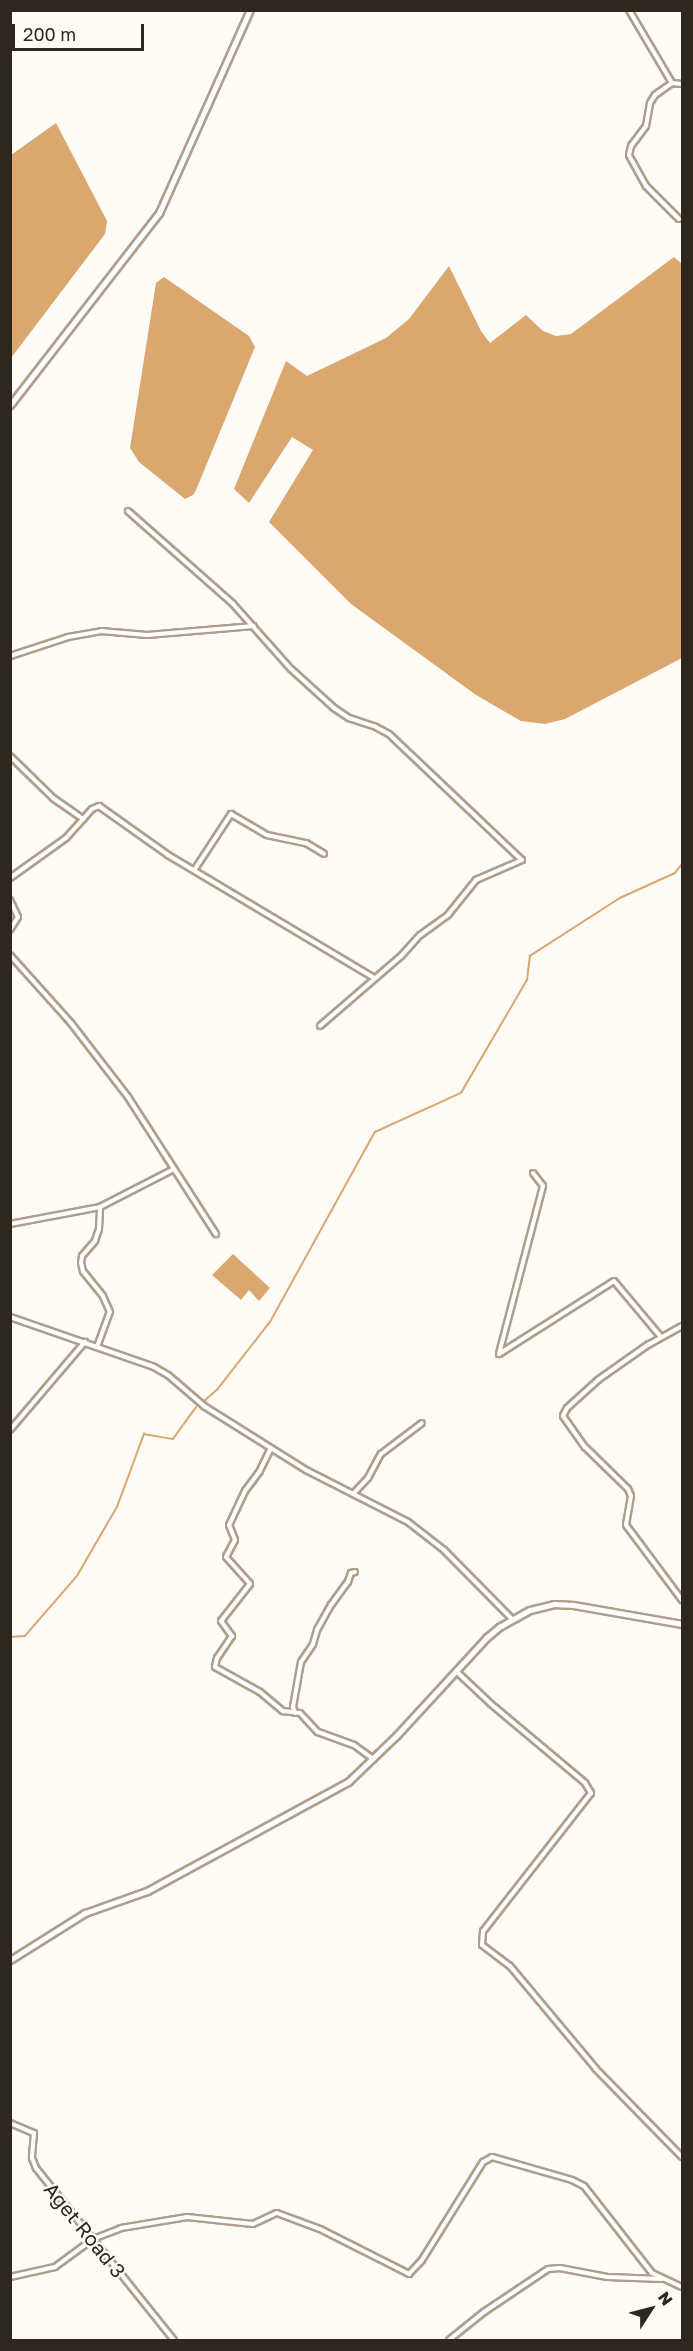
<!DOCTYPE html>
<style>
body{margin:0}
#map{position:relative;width:693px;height:2351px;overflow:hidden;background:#fffbf7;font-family:"Golos Text",sans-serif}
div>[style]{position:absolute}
.water>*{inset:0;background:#daa86f}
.stream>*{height:1.5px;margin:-0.75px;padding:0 0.75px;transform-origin:0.75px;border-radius:0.75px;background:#daa86f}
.roads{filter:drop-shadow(2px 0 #af9e8b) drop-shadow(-2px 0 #af9e8b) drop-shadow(0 2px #af9e8b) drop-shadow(0 -2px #af9e8b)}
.minor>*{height:4px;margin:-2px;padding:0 2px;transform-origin:2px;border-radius:2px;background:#fff}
.tertiary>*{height:5px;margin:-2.5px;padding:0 2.5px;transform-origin:2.5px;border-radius:2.5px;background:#fff}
span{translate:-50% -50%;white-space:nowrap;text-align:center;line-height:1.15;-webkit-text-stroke:4.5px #fffbf7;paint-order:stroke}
.street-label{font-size:20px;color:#2e271f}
.frame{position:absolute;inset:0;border:12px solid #2e271f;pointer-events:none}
.north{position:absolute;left:621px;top:2279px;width:60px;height:60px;-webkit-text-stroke:4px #fffbf7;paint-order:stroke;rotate:54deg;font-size:16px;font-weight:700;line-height:24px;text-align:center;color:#2e271f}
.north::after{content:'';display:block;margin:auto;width:21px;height:27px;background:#2e271f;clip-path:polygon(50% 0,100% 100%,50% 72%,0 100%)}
.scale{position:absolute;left:12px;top:24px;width:132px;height:27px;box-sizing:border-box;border:3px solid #2e271f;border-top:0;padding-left:8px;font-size:18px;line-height:21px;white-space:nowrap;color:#2e271f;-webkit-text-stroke:4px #fffbf7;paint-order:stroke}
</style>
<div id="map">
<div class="water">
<div style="clip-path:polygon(56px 123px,107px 221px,105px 234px,11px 358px,11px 155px)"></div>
<div style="clip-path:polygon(674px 257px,682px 264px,682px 658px,565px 719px,545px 724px,521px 721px,476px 695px,351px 604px,269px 522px,313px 450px,292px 437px,249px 503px,234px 489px,286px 361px,307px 376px,386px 338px,409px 319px,449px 266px,481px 331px,490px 343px,526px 315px,543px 331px,556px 336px,571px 334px)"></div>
<div style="clip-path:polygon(164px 277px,249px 336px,255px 347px,196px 490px,193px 495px,185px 499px,139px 462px,130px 448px,156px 283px)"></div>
<div style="clip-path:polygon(233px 1254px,270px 1288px,259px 1301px,249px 1290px,241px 1300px,212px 1275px)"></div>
</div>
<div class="stream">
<div style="left:203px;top:1402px;width:18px;rotate:-41deg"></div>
<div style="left:217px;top:1390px;width:86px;rotate:-52.1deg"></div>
<div style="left:270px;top:1322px;width:217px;rotate:-61.1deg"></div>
<div style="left:375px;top:1132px;width:94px;rotate:-24.4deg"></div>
<div style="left:461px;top:1093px;width:131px;rotate:-59.7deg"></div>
<div style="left:527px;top:980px;width:24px;rotate:-83deg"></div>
<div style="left:530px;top:956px;width:107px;rotate:-32.8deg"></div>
<div style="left:620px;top:898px;width:60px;rotate:-24.4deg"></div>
<div style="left:675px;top:873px;width:11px;rotate:-52deg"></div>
<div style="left:10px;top:1637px;width:15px;rotate:-4deg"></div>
<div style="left:25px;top:1636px;width:79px;rotate:-49.1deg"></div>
<div style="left:77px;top:1576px;width:80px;rotate:-59.9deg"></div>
<div style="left:117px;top:1507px;width:78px;rotate:-69.7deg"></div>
<div style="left:144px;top:1434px;width:29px;rotate:10deg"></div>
<div style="left:173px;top:1439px;width:39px;rotate:-54deg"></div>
</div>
<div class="roads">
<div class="minor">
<div style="left:629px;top:10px;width:85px;rotate:59.5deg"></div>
<div style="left:679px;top:219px;width:47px;rotate:-135deg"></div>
<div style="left:646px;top:186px;width:35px;rotate:-119deg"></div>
<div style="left:629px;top:155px;width:9px;rotate:-77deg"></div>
<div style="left:631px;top:146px;width:25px;rotate:-53deg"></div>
<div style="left:646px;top:126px;width:23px;rotate:-80deg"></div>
<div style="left:650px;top:103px;width:9px;rotate:-58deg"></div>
<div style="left:655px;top:95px;width:21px;rotate:-35deg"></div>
<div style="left:672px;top:83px;width:10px;rotate:6deg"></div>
<div style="left:128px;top:511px;width:140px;rotate:41.5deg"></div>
<div style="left:233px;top:604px;width:87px;rotate:48.3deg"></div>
<div style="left:291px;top:669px;width:58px;rotate:42.2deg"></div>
<div style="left:334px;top:708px;width:18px;rotate:34deg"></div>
<div style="left:349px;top:718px;width:26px;rotate:18deg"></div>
<div style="left:374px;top:726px;width:17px;rotate:28deg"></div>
<div style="left:389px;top:734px;width:183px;rotate:43.5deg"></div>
<div style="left:522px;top:860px;width:50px;rotate:156.5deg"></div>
<div style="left:476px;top:880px;width:45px;rotate:128.7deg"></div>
<div style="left:448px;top:915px;width:34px;rotate:144deg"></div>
<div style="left:420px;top:935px;width:28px;rotate:132deg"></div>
<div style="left:401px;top:956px;width:107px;rotate:139.2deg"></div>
<div style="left:10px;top:656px;width:61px;rotate:-18.1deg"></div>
<div style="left:68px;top:637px;width:34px;rotate:-10deg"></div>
<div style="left:101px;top:631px;width:46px;rotate:5deg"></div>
<div style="left:147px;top:635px;width:107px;rotate:-4.8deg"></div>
<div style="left:10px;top:756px;width:60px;rotate:44.3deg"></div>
<div style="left:53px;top:798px;width:37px;rotate:35deg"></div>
<div style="left:195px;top:869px;width:66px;rotate:-56.8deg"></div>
<div style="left:231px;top:814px;width:42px;rotate:30.3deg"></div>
<div style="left:267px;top:835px;width:40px;rotate:12deg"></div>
<div style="left:306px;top:843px;width:21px;rotate:31deg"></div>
<div style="left:10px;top:878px;width:69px;rotate:-35.5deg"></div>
<div style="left:66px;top:838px;width:39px;rotate:-48deg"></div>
<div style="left:92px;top:809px;width:8px;rotate:-23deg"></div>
<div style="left:99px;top:806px;width:85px;rotate:35.4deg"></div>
<div style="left:168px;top:855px;width:240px;rotate:30.8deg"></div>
<div style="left:10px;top:900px;width:19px;rotate:65deg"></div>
<div style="left:18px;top:917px;width:15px;rotate:122deg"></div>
<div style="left:10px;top:955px;width:91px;rotate:48.1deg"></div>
<div style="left:71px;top:1023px;width:93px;rotate:52.4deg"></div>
<div style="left:128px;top:1097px;width:163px;rotate:57.3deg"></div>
<div style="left:533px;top:1173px;width:16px;rotate:52deg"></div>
<div style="left:543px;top:1186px;width:174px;rotate:104.7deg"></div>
<div style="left:499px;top:1354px;width:136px;rotate:-32.4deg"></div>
<div style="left:614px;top:1281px;width:73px;rotate:50deg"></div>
<div style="left:10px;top:1224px;width:92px;rotate:-10.7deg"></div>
<div style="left:100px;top:1207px;width:81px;rotate:-27.2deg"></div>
<div style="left:10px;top:1317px;width:152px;rotate:19.1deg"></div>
<div style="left:154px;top:1367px;width:16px;rotate:30deg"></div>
<div style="left:168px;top:1375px;width:48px;rotate:40.7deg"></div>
<div style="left:204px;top:1406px;width:120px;rotate:32.1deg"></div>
<div style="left:306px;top:1470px;width:114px;rotate:27deg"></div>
<div style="left:408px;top:1522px;width:46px;rotate:37.9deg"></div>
<div style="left:444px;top:1550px;width:97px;rotate:45.4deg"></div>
<div style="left:682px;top:1326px;width:38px;rotate:151deg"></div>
<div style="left:649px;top:1344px;width:62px;rotate:144.8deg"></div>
<div style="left:598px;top:1380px;width:42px;rotate:137.9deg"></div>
<div style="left:567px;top:1408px;width:9px;rotate:117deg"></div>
<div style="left:563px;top:1416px;width:38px;rotate:55deg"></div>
<div style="left:585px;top:1447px;width:60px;rotate:44.3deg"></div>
<div style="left:628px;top:1489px;width:8px;rotate:67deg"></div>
<div style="left:631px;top:1496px;width:29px;rotate:100deg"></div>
<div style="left:626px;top:1525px;width:94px;rotate:53.3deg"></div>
<div style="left:97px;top:1347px;width:37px;rotate:-70deg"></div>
<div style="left:110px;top:1312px;width:17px;rotate:-114deg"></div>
<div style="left:103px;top:1296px;width:32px;rotate:-129deg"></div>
<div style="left:83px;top:1271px;width:8px;rotate:-104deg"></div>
<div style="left:81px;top:1263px;width:7px;rotate:-82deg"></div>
<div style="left:82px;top:1256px;width:20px;rotate:-49deg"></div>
<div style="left:95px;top:1241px;width:13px;rotate:-72deg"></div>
<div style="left:99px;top:1229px;width:22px;rotate:-87deg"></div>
<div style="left:10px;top:1430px;width:116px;rotate:-49.6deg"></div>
<div style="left:271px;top:1448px;width:25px;rotate:116deg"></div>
<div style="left:260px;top:1471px;width:25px;rotate:127deg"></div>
<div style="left:245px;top:1491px;width:38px;rotate:115deg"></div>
<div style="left:229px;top:1525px;width:16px;rotate:68deg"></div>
<div style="left:235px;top:1540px;width:19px;rotate:118deg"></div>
<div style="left:226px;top:1557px;width:36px;rotate:48deg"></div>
<div style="left:250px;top:1584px;width:47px;rotate:128.1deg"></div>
<div style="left:221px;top:1621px;width:19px;rotate:54deg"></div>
<div style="left:232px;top:1636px;width:27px;rotate:124deg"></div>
<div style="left:217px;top:1658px;width:9px;rotate:103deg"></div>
<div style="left:215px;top:1667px;width:51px;rotate:29.1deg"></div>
<div style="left:260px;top:1692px;width:30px;rotate:40deg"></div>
<div style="left:283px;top:1711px;width:17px;rotate:7deg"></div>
<div style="left:300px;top:1713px;width:26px;rotate:47deg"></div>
<div style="left:318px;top:1732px;width:38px;rotate:20deg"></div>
<div style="left:354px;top:1745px;width:24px;rotate:36deg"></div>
<div style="left:353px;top:1494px;width:22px;rotate:-47deg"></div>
<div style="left:368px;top:1478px;width:27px;rotate:-62deg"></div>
<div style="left:381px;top:1454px;width:51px;rotate:-37.1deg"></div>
<div style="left:456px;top:1671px;width:48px;rotate:43.3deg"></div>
<div style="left:491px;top:1704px;width:123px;rotate:40deg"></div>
<div style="left:585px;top:1783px;width:12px;rotate:59deg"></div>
<div style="left:591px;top:1793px;width:175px;rotate:128deg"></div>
<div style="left:483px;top:1931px;width:14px;rotate:94deg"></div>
<div style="left:482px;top:1945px;width:35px;rotate:37deg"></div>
<div style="left:510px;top:1966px;width:134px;rotate:50.1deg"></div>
<div style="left:596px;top:2069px;width:123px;rotate:45.7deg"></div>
<div style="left:295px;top:1713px;width:6px;rotate:-108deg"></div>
<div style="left:293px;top:1707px;width:46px;rotate:-79.9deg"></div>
<div style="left:301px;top:1662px;width:22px;rotate:-56deg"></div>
<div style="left:313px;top:1644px;width:15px;rotate:-74deg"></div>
<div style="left:317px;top:1630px;width:29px;rotate:-61deg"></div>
<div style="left:331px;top:1605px;width:29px;rotate:-54deg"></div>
<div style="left:348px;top:1582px;width:9px;rotate:-72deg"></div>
<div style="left:351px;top:1573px;width:4px;rotate:-14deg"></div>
<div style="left:10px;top:2123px;width:26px;rotate:23deg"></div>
<div style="left:34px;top:2133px;width:25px;rotate:95deg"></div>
<div style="left:32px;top:2158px;width:11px;rotate:68deg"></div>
<div style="left:36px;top:2168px;width:221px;rotate:51.3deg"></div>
<div style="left:10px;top:2277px;width:46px;rotate:-12.5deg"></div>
<div style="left:55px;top:2267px;width:47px;rotate:-36.4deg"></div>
<div style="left:93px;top:2239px;width:30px;rotate:-21deg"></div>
<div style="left:121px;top:2228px;width:67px;rotate:-9.5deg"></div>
<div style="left:187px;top:2217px;width:66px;rotate:6.1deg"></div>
<div style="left:253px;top:2224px;width:26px;rotate:-25deg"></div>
<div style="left:277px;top:2213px;width:46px;rotate:20.4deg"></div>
<div style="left:320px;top:2229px;width:100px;rotate:26.8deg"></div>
<div style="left:409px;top:2274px;width:19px;rotate:-47deg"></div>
<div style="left:422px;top:2260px;width:115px;rotate:-58.1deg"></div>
<div style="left:483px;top:2162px;width:10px;rotate:-29deg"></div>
<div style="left:492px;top:2157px;width:83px;rotate:16deg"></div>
<div style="left:572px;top:2180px;width:13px;rotate:27deg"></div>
<div style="left:584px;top:2186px;width:110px;rotate:52deg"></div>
<div style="left:652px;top:2273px;width:33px;rotate:25deg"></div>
<div style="left:449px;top:2340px;width:45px;rotate:-38.7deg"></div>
<div style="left:484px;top:2312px;width:77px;rotate:-33.9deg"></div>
<div style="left:548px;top:2269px;width:12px;rotate:-5deg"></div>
<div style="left:560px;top:2268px;width:48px;rotate:10.8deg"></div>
<div style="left:607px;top:2277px;width:55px;rotate:2.1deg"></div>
</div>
<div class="tertiary">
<div style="left:10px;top:405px;width:243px;rotate:-52.2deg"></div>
<div style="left:159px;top:213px;width:222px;rotate:-65.9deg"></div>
<div style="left:10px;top:1960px;width:89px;rotate:-32.1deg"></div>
<div style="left:85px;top:1913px;width:66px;rotate:-19.5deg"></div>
<div style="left:147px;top:1891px;width:229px;rotate:-28.5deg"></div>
<div style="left:348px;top:1782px;width:66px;rotate:-43.8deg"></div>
<div style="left:396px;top:1736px;width:133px;rotate:-47.4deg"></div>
<div style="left:486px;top:1638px;width:17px;rotate:-40deg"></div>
<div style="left:499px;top:1627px;width:35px;rotate:-29deg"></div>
<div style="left:530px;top:1610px;width:25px;rotate:-14deg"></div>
<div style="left:554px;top:1604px;width:19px;rotate:3deg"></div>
<div style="left:573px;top:1605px;width:111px;rotate:9.9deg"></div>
</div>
</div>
<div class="street-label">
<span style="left:85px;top:2230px;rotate:51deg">Aget Road 3</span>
</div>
<div class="frame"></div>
<div class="north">N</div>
<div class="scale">200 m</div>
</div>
